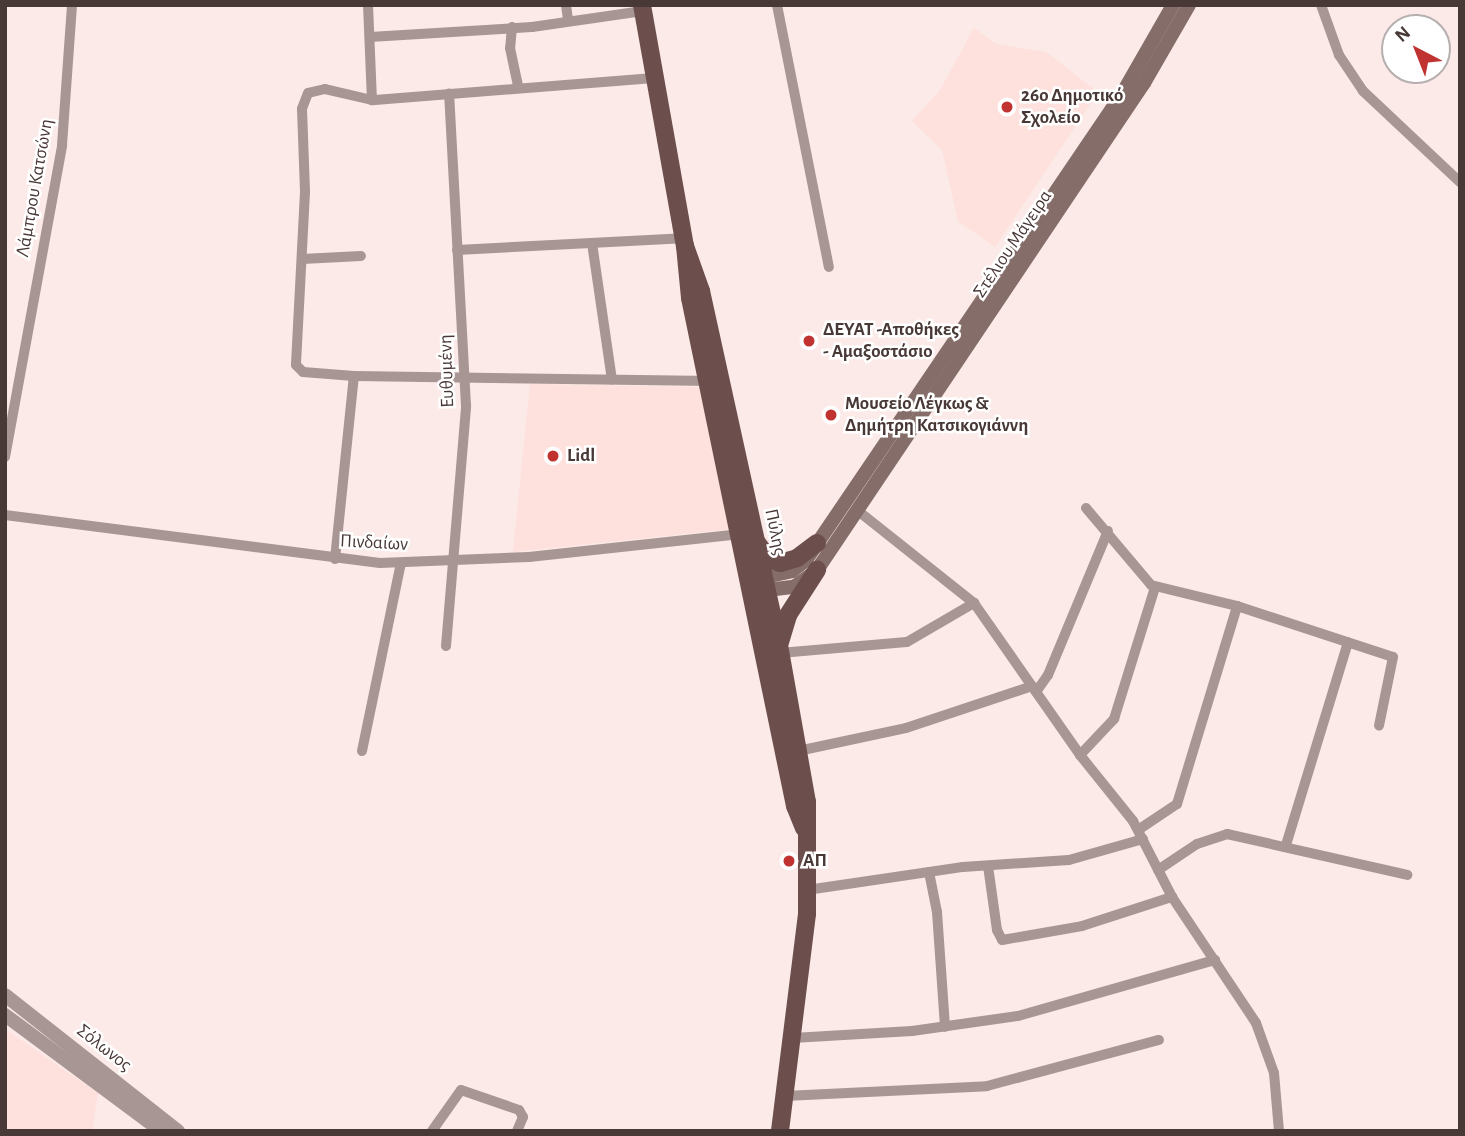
<!DOCTYPE html>
<meta charset="utf-8">
<style>
body{margin:0}
#map{position:relative;width:1465px;height:1136px;overflow:hidden;background:#fbeae8;font-family:"Alegreya Sans",sans-serif}
div>[style]{position:absolute}
.built>*{inset:0;background:#fee0dc}
.minor>*{height:10px;margin:-5px;padding:0 5px;transform-origin:5px;border-radius:5px;background:#a89694}
.tertiary>*{height:14px;margin:-7px;padding:0 7px;transform-origin:7px;border-radius:7px;background:#a89694}
.secondary>*{height:14px;margin:-7px;padding:0 7px;transform-origin:7px;border-radius:7px;background:#856d69}
.primary>*{height:18px;margin:-9px;padding:0 9px;transform-origin:9px;border-radius:9px;background:#6c4f4c}
.dots>*{width:19px;height:19px;translate:-50% -50%;box-sizing:border-box;border:4px solid #fff;border-radius:50%}
span{translate:-50% -50%;white-space:nowrap;text-align:center;line-height:1.15;-webkit-text-stroke:5px #fff;paint-order:stroke}
.poi-label{font-size:19px;color:#483836;font-weight:700}
.left{translate:0 -50%;text-align:left}
.street-label{font-size:19px;color:#483836}
.frame{position:absolute;inset:0;border:7px solid #483836;pointer-events:none}
.north{position:absolute;left:1381px;top:14px;width:70px;height:70px;box-sizing:border-box;background:#fff;border:2px solid #b6afaf;border-radius:50%;rotate:318deg;font-size:19px;font-weight:700;line-height:28px;text-align:center;color:#483836}
.north::after{content:'';display:block;margin:auto;width:24px;height:32px;background:#c13330;clip-path:polygon(50% 0,100% 100%,50% 72%,0 100%)}
</style>
<div id="map">
<div class="built">
<div style="clip-path:polygon(974px 28px,996px 44px,1046px 52px,1098px 92px,995px 247px,958px 221px,942px 150px,912px 121px,940px 90px)"></div>
<div style="clip-path:polygon(530px 384px,702px 387px,731px 529px,513px 552px)"></div>
<div style="clip-path:polygon(5px 1029px,98px 1093px,92px 1131px,5px 1131px)"></div>
</div>
<div class="minor">
<div style="left:368px;top:5px;width:95px;rotate:87.6deg"></div>
<div style="left:566px;top:5px;width:14px;rotate:82deg"></div>
<div style="left:777px;top:5px;width:267px;rotate:78.8deg"></div>
<div style="left:1321px;top:5px;width:53px;rotate:70.2deg"></div>
<div style="left:1339px;top:55px;width:43px;rotate:56.3deg"></div>
<div style="left:1363px;top:91px;width:133px;rotate:43.2deg"></div>
<div style="left:512px;top:27px;width:21px;rotate:95deg"></div>
<div style="left:510px;top:48px;width:40px;rotate:78deg"></div>
<div style="left:370px;top:37px;width:162px;rotate:-3.5deg"></div>
<div style="left:532px;top:27px;width:112px;rotate:-8.2deg"></div>
<div style="left:654px;top:78px;width:283px;rotate:175.5deg"></div>
<div style="left:372px;top:100px;width:48px;rotate:-166.8deg"></div>
<div style="left:325px;top:89px;width:17px;rotate:167deg"></div>
<div style="left:308px;top:93px;width:17px;rotate:111deg"></div>
<div style="left:302px;top:109px;width:83px;rotate:87.9deg"></div>
<div style="left:305px;top:192px;width:173px;rotate:93deg"></div>
<div style="left:296px;top:365px;width:10px;rotate:45deg"></div>
<div style="left:303px;top:372px;width:51px;rotate:4.5deg"></div>
<div style="left:354px;top:376px;width:358px;rotate:0.8deg"></div>
<div style="left:592px;top:243px;width:138px;rotate:81.7deg"></div>
<div style="left:457px;top:250px;width:226px;rotate:-3deg"></div>
<div style="left:302px;top:259px;width:59px;rotate:-2.9deg"></div>
<div style="left:5px;top:457px;width:317px;rotate:-79.6deg"></div>
<div style="left:62px;top:145px;width:140px;rotate:-85.9deg"></div>
<div style="left:1086px;top:508px;width:101px;rotate:49.8deg"></div>
<div style="left:1151px;top:585px;width:89px;rotate:13.7deg"></div>
<div style="left:1237px;top:606px;width:164px;rotate:18.1deg"></div>
<div style="left:1393px;top:657px;width:70px;rotate:101.5deg"></div>
<div style="left:857px;top:510px;width:149px;rotate:38.5deg"></div>
<div style="left:974px;top:603px;width:185px;rotate:55.1deg"></div>
<div style="left:1080px;top:755px;width:85px;rotate:51.2deg"></div>
<div style="left:1133px;top:821px;width:85px;rotate:62.8deg"></div>
<div style="left:1172px;top:897px;width:151px;rotate:56.3deg"></div>
<div style="left:1256px;top:1023px;width:53px;rotate:70.2deg"></div>
<div style="left:1274px;top:1073px;width:58px;rotate:85.1deg"></div>
<div style="left:5px;top:515px;width:378px;rotate:7.3deg"></div>
<div style="left:380px;top:563px;width:149px;rotate:-2.3deg"></div>
<div style="left:529px;top:557px;width:213px;rotate:-6.2deg"></div>
<div style="left:335px;top:559px;width:184px;rotate:-84.1deg"></div>
<div style="left:446px;top:646px;width:241px;rotate:-85.2deg"></div>
<div style="left:466px;top:406px;width:313px;rotate:-93.1deg"></div>
<div style="left:780px;top:653px;width:127px;rotate:-5deg"></div>
<div style="left:907px;top:642px;width:78px;rotate:-30.2deg"></div>
<div style="left:1036px;top:692px;width:21px;rotate:-55deg"></div>
<div style="left:1048px;top:675px;width:156px;rotate:-67.4deg"></div>
<div style="left:362px;top:751px;width:192px;rotate:-78.3deg"></div>
<div style="left:798px;top:751px;width:110px;rotate:-12deg"></div>
<div style="left:906px;top:728px;width:133px;rotate:-18.4deg"></div>
<div style="left:1080px;top:755px;width:50px;rotate:-46.6deg"></div>
<div style="left:1114px;top:719px;width:138px;rotate:-72.7deg"></div>
<div style="left:1138px;top:830px;width:47px;rotate:-33.7deg"></div>
<div style="left:1177px;top:804px;width:207px;rotate:-73.1deg"></div>
<div style="left:1286px;top:845px;width:212px;rotate:-73deg"></div>
<div style="left:988px;top:866px;width:65px;rotate:82deg"></div>
<div style="left:997px;top:930px;width:11px;rotate:63deg"></div>
<div style="left:1002px;top:940px;width:81px;rotate:-9.9deg"></div>
<div style="left:1082px;top:926px;width:95px;rotate:-17.9deg"></div>
<div style="left:1158px;top:870px;width:47px;rotate:-33.7deg"></div>
<div style="left:1197px;top:844px;width:32px;rotate:-18deg"></div>
<div style="left:1227px;top:834px;width:185px;rotate:12.8deg"></div>
<div style="left:929px;top:872px;width:41px;rotate:78.7deg"></div>
<div style="left:937px;top:912px;width:115px;rotate:86deg"></div>
<div style="left:807px;top:890px;width:158px;rotate:-8.4deg"></div>
<div style="left:963px;top:867px;width:106px;rotate:-3.8deg"></div>
<div style="left:1069px;top:860px;width:77px;rotate:-15.8deg"></div>
<div style="left:793px;top:1038px;width:119px;rotate:-3.4deg"></div>
<div style="left:912px;top:1031px;width:107px;rotate:-8.1deg"></div>
<div style="left:1018px;top:1016px;width:205px;rotate:-15.9deg"></div>
<div style="left:785px;top:1096px;width:202px;rotate:-2.8deg"></div>
<div style="left:987px;top:1086px;width:178px;rotate:-15deg"></div>
<div style="left:432px;top:1131px;width:50px;rotate:-54.7deg"></div>
<div style="left:461px;top:1090px;width:61px;rotate:19deg"></div>
<div style="left:519px;top:1110px;width:8px;rotate:60deg"></div>
<div style="left:523px;top:1117px;width:15px;rotate:113deg"></div>
</div>
<div class="tertiary">
<div style="left:5px;top:995px;width:220px;rotate:38.2deg"></div>
<div style="left:5px;top:1015px;width:194px;rotate:36.6deg"></div>
</div>
<div class="secondary">
<div style="left:755px;top:579px;width:38px;rotate:-12deg"></div>
<div style="left:792px;top:571px;width:18px;rotate:-38deg"></div>
<div style="left:806px;top:560px;width:563px;rotate:-55.86deg"></div>
<div style="left:1122px;top:94px;width:103px;rotate:-60.2deg"></div>
<div style="left:759px;top:591px;width:35px;rotate:-7deg"></div>
<div style="left:794px;top:587px;width:29px;rotate:-36deg"></div>
<div style="left:817px;top:570px;width:587px;rotate:-56.12deg"></div>
<div style="left:1144px;top:83px;width:90px;rotate:-60deg"></div>
</div>
<div class="primary">
<div style="left:642px;top:5px;width:245px;rotate:79.9deg"></div>
<div style="left:685px;top:246px;width:52px;rotate:84.5deg"></div>
<div style="left:690px;top:298px;width:519px;rotate:78.32deg"></div>
<div style="left:795px;top:806px;width:24px;rotate:68deg"></div>
<div style="left:685px;top:246px;width:48px;rotate:70.4deg"></div>
<div style="left:701px;top:291px;width:362px;rotate:77.6deg"></div>
<div style="left:779px;top:645px;width:159px;rotate:79.9deg"></div>
<div style="left:807px;top:802px;width:112px;rotate:90deg"></div>
<div style="left:807px;top:914px;width:219px;rotate:97.1deg"></div>
<div style="left:758px;top:544px;width:17px;rotate:54deg"></div>
<div style="left:768px;top:558px;width:13px;rotate:23deg"></div>
<div style="left:780px;top:563px;width:18px;rotate:-16deg"></div>
<div style="left:797px;top:558px;width:25px;rotate:-37deg"></div>
<div style="left:780px;top:642px;width:28px;rotate:-73deg"></div>
<div style="left:788px;top:615px;width:54px;rotate:-57.2deg"></div>
</div>
<div class="dots">
<div style="left:1007px;top:107px;background:#c13330"></div>
<div style="left:809px;top:341px;background:#c13330"></div>
<div style="left:831px;top:415px;background:#c13330"></div>
<div style="left:553px;top:456px;background:#c13330"></div>
<div style="left:789px;top:861px;background:#c13330"></div>
</div>
<div class="poi-label">
<span class="left" style="left:1021px;top:107px">26ο Δημοτικό<br>Σχολείο</span>
<span class="left" style="left:823px;top:341px">ΔΕΥΑΤ -Αποθήκες<br>- Αμαξοστάσιο</span>
<span class="left" style="left:845px;top:415px">Μουσείο Λέγκως &amp;<br>Δημήτρη Κατσικογιάννη</span>
<span class="left" style="left:567px;top:456px">Lidl</span>
<span class="left" style="left:803px;top:861px">ΑΠ</span>
</div>
<div class="street-label">
<span style="left:35px;top:188px;rotate:-80deg">Λάμπρου Κατσώνη</span>
<span style="left:1013px;top:244px;rotate:-56deg">Στέλιου Μάγειρα</span>
<span style="left:447px;top:371px;rotate:-92deg">Ευθυμένη</span>
<span style="left:775px;top:532px;rotate:78deg">Πύλης</span>
<span style="left:374px;top:543px;rotate:3deg">Πινδαίων</span>
<span style="left:104px;top:1048px;rotate:38deg">Σόλωνος</span>
</div>
<div class="frame"></div>
<div class="north">N</div>
</div>
